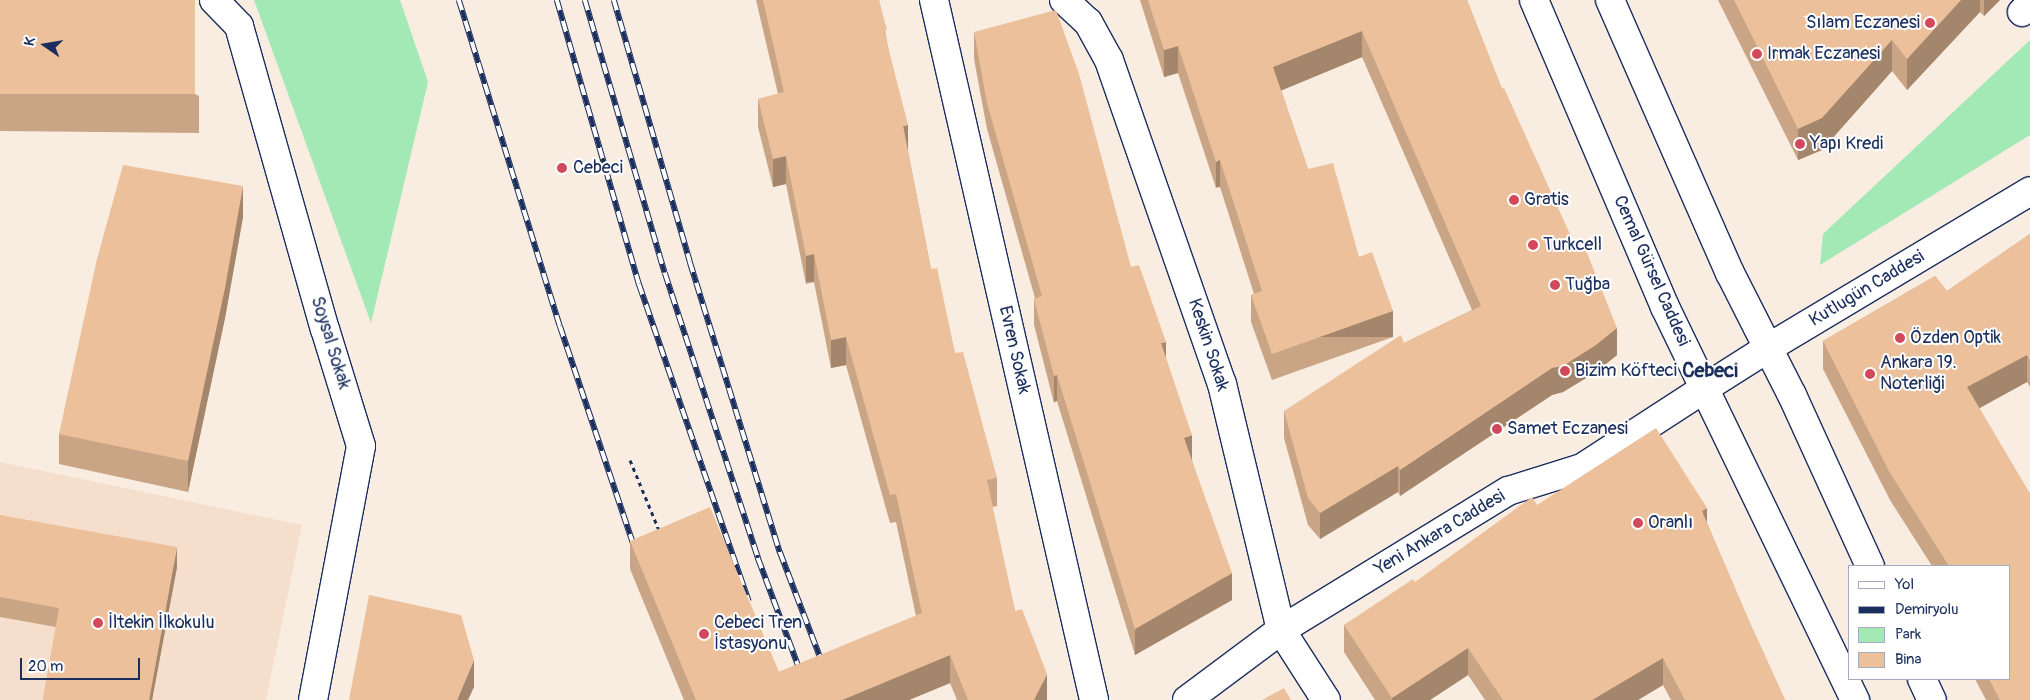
<!DOCTYPE html>
<meta charset="utf-8">
<style>
body{margin:0}
#map{position:relative;width:2030px;height:700px;overflow:hidden;background:#f9ece1;font-family:Pangolin,sans-serif}
div>[style]{position:absolute}
.built>*{inset:0;background:#f5dfcc}
.green>*{inset:0;background:#a3e9b5}
.path>*{height:3px;margin-top:-1.5px;transform-origin:0;background:repeating-linear-gradient(90deg,#1b2f5e 0 4px,transparent 0 8px)}
.roads{filter:drop-shadow(1px 0 #1b2f5e) drop-shadow(-1px 0 #1b2f5e) drop-shadow(0 1px #1b2f5e) drop-shadow(0 -1px #1b2f5e)}
.minor>*{height:28px;margin:-14px;padding:0 14px;transform-origin:14px;border-radius:14px;background:#fff}
.tertiary>*{height:28px;margin:-14px;padding:0 14px;transform-origin:14px;border-radius:14px;background:#fff}
.primary>*{height:28px;margin:-14px;padding:0 14px;transform-origin:14px;border-radius:14px;background:#fff}
.rail>*{height:5.5px;margin-top:-2.75px;transform-origin:0;background:repeating-linear-gradient(90deg,#fff 0 11px,#1b2f5e 0 22px);box-sizing:border-box;border-block:1px solid #1b2f5e}
.wall>*{inset:0;background:#caa585}
.shaded-wall>*{inset:0;background:#a4866c;transform-origin:0 0}
.building>*{inset:0;background:#ebc09b;transform-origin:0 0}
.dots>*{width:14px;height:14px;translate:-50% -50%;box-sizing:border-box;border:2px solid #fff;border-radius:50%}
span{translate:-50% -50%;white-space:nowrap;text-align:center;line-height:1.15;-webkit-text-stroke:4px #fff;paint-order:stroke}
.poi-label{font-size:18px;color:#1b2f5e}
.right{translate:-100% -50%;text-align:right}
.left{translate:0 -50%;text-align:left}
.street-label{font-size:18px;color:#1b2f5e}
.quarter-label{font-size:20px;color:#1b2f5e;font-weight:700}
.legend{position:absolute;left:1848px;top:565px;width:162px;height:115px;box-sizing:border-box;background:#fff;border:1px solid #a4acbf;margin:0;padding:6px 9px;list-style:none;font-size:15px;color:#1b2f5e}
.legend li{display:flex;align-items:center;gap:10px;height:25px}
.legend b{width:25px;border:1px solid #a4acbf}
.north{position:absolute;left:20px;top:20px;width:50px;height:50px;-webkit-text-stroke:4px #fff;paint-order:stroke;rotate:283deg;font-size:14px;font-weight:700;line-height:20px;text-align:center;color:#1b2f5e}
.north::after{content:'';display:block;margin:auto;width:18px;height:22px;background:#1b2f5e;clip-path:polygon(50% 0,100% 100%,50% 72%,0 100%)}
.scale{position:absolute;left:20px;top:658px;width:120px;height:22px;box-sizing:border-box;border:2px solid #1b2f5e;border-top:0;padding-left:6px;font-size:15px;line-height:18px;white-space:nowrap;color:#1b2f5e;-webkit-text-stroke:4px #fff;paint-order:stroke}
</style>
<div id="map">
<div class="built">
<div style="clip-path:polygon(0 462px,302px 525px,266px 700px,0 700px)"></div>
</div>
<div class="green">
<div style="clip-path:polygon(254px 0,400px 0,428px 82px,371px 323px)"></div>
<div style="clip-path:polygon(2030px 40px,2030px 135px,1820px 265px,1823px 234px)"></div>
</div>
<div class="path">
<div style="left:630px;top:460px;width:76px;rotate:67.5deg"></div>
</div>
<div class="roads">
<div class="minor">
<div style="left:214px;top:0;width:36px;rotate:46deg"></div>
<div style="left:239px;top:26px;width:315px;rotate:74.2deg"></div>
<div style="left:325px;top:329px;width:122px;rotate:72.9deg"></div>
<div style="left:361px;top:446px;width:258px;rotate:100.7deg"></div>
<div style="left:934px;top:0;width:718px;rotate:77.12deg"></div>
<div style="left:1064px;top:0;width:33px;rotate:43deg"></div>
<div style="left:1088px;top:22px;width:43px;rotate:61.1deg"></div>
<div style="left:1109px;top:60px;width:343px;rotate:70.8deg"></div>
<div style="left:1222px;top:384px;width:253px;rotate:76.5deg"></div>
<div style="left:1281px;top:630px;width:83px;rotate:57.3deg"></div>
<div style="left:2022px;top:12px;width:11px;rotate:-45deg"></div>
<div style="left:1187px;top:700px;width:117px;rotate:-36.7deg"></div>
<div style="left:1281px;top:630px;width:266px;rotate:-31.5deg"></div>
<div style="left:1508px;top:491px;width:77px;rotate:-17.3deg"></div>
<div style="left:1582px;top:468px;width:147px;rotate:-33deg"></div>
</div>
<div class="tertiary">
<div style="left:1705px;top:388px;width:75px;rotate:-32.4deg"></div>
<div style="left:1768px;top:348px;width:305px;rotate:-30.9deg"></div>
</div>
<div class="primary">
<div style="left:1534px;top:0;width:334px;rotate:66.9deg"></div>
<div style="left:1665px;top:307px;width:437px;rotate:64.2deg"></div>
<div style="left:1610px;top:0;width:298px;rotate:66.3deg"></div>
<div style="left:1730px;top:273px;width:137px;rotate:63.1deg"></div>
<div style="left:1792px;top:395px;width:188px;rotate:65.5deg"></div>
<div style="left:1922px;top:679px;width:23px;rotate:65deg"></div>
</div>
</div>
<div class="rail">
<div style="left:459px;top:0;width:341px;rotate:72.8deg"></div>
<div style="left:560px;top:326px;width:238px;rotate:71.4deg"></div>
<div style="left:557px;top:0;width:296px;rotate:73.9deg"></div>
<div style="left:639px;top:284px;width:336px;rotate:70.9deg"></div>
<div style="left:585px;top:0;width:284px;rotate:73.7deg"></div>
<div style="left:665px;top:273px;width:300px;rotate:71.9deg"></div>
<div style="left:758px;top:558px;width:152px;rotate:69.5deg"></div>
<div style="left:614px;top:0;width:273px;rotate:73.8deg"></div>
<div style="left:690px;top:262px;width:304px;rotate:72.8deg"></div>
<div style="left:780px;top:552px;width:123px;rotate:69.1deg"></div>
</div>
<div class="wall">
<div style="clip-path:polygon(0 0,199px 96px,199px 133px,0 131px)"></div>
<div style="clip-path:polygon(756px 0,879px 0,908px 151px,931px 269px,955px 353px,997px 478px,997px 506px,992px 507px,1015px 611px,1047px 700px,957px 700px,950px 683px,909px 700px,684px 700px,630px 569px,630px 541px,779px 672px,916px 616px,896px 522px,890px 523px,846px 365px,831px 368px,814px 282px,806px 284px,786px 184px,773px 187px,758px 127px,758px 99px,778px 94px)"></div>
<div style="clip-path:polygon(1140px 0,1467px 0,1502px 89px,1617px 355px,1596px 372px,1563px 392px,1552px 395px,1400px 496px,1398px 492px,1320px 539px,1308px 525px,1284px 438px,1284px 411px,1404px 343px,1472px 310px,1362px 57px,1281px 90px,1308px 169px,1359px 257px,1393px 337px,1272px 380px,1251px 322px,1251px 295px,1254px 294px,1220px 187px,1216px 188px,1178px 73px,1164px 77px)"></div>
<div style="clip-path:polygon(1718px 0,2000px 0,1984px 16px,1980px 12px,1907px 90px,1892px 71px,1822px 150px,1798px 160px)"></div>
<div style="clip-path:polygon(974px 32px,1131px 267px,1166px 358px,1192px 460px,1232px 600px,1135px 655px,1057px 401px,1054px 403px,1034px 325px,1034px 299px,1035px 298px,987px 129px,974px 59px)"></div>
<div style="clip-path:polygon(243px 217px,225px 318px,188px 492px,59px 464px,59px 434px)"></div>
<div style="clip-path:polygon(2030px 234px,2030px 387px,2027px 382px,1979px 408px,2030px 494px,2030px 700px,1986px 700px,1975px 679px,2009px 679px,2009px 566px,1932px 566px,1890px 500px,1823px 369px,1823px 341px,1935px 276px,1947px 291px)"></div>
<div style="clip-path:polygon(0 515px,177px 567px,152px 700px,43px 700px,56px 627px,0 617px)"></div>
<div style="clip-path:polygon(1707px 523px,1749px 621px,1785px 700px,1671px 700px,1663px 685px,1638px 700px,1485px 700px,1468px 675px,1430px 700px,1375px 700px,1344px 652px,1344px 625px,1415px 582px)"></div>
</div>
<div class="shaded-wall">
<div style="clip-path:polygon(1961px 0,1980px 0,1980px 12px,1907px 90px,1907px 59px)"></div>
<div style="clip-path:polygon(1984px 0,2000px 0,1984px 16px)"></div>
<div style="clip-path:polygon(1362px 31px,1362px 57px,1273px 94px,1273px 67px)"></div>
<div style="clip-path:polygon(1892px 40px,1892px 71px,1822px 150px,1798px 160px,1798px 129px)"></div>
<div style="clip-path:polygon(1178px 46px,1178px 73px,1164px 77px,1164px 50px)"></div>
<div style="clip-path:polygon(908px 125px,908px 153px,903px 126px)"></div>
<div style="clip-path:polygon(786px 156px,786px 184px,773px 187px,773px 159px)"></div>
<div style="left:1220px;top:160px;width:27px;height:4px;rotate:90deg"></div>
<div style="clip-path:polygon(243px 186px,243px 217px,225px 318px,188px 492px,188px 461px)"></div>
<div style="left:814px;top:254px;width:28px;height:8px;rotate:90deg"></div>
<div style="left:1393px;top:311px;width:26px;height:128px;rotate:90deg"></div>
<div style="clip-path:polygon(1617px 328px,1617px 355px,1596px 372px,1563px 392px,1552px 395px,1400px 496px,1400px 470px,1552px 368px)"></div>
<div style="clip-path:polygon(846px 337px,846px 365px,831px 368px,831px 340px)"></div>
<div style="clip-path:polygon(1166px 342px,1166px 368px,1161px 343px)"></div>
<div style="clip-path:polygon(2027px 355px,2027px 382px,1967px 415px,1967px 387px)"></div>
<div style="left:1057px;top:375px;width:26px;height:3px;rotate:90deg"></div>
<div style="clip-path:polygon(1192px 435px,1192px 462px,1184px 438px)"></div>
<div style="clip-path:polygon(1398px 466px,1398px 492px,1320px 539px,1320px 513px)"></div>
<div style="clip-path:polygon(1707px 508px,1707px 535px,1702px 511px)"></div>
<div style="clip-path:polygon(177px 547px,177px 567px,152px 700px,149px 700px)"></div>
<div style="clip-path:polygon(1232px 573px,1232px 600px,1135px 655px,1135px 629px)"></div>
<div style="clip-path:polygon(1468px 648px,1468px 675px,1430px 700px,1392px 700px,1392px 698px)"></div>
<div style="clip-path:polygon(950px 655px,950px 683px,909px 700px,842px 700px)"></div>
<div style="clip-path:polygon(1663px 658px,1663px 685px,1638px 700px,1592px 700px)"></div>
<div style="clip-path:polygon(474px 660px,474px 687px,468px 700px,457px 700px)"></div>
<div style="clip-path:polygon(1047px 674px,1047px 700px,1034px 700px)"></div>
</div>
<div class="building">
<div style="left:0;top:0;width:195px;height:94px"></div>
<div style="clip-path:polygon(763px 0,879px 0,887px 30px,884px 31px,908px 125px,903px 126px,931px 269px,937px 268px,955px 353px,963px 352px,997px 478px,987px 480px,1015px 611px,1022px 609px,1047px 674px,1034px 700px,968px 700px,950px 655px,842px 700px,696px 700px,630px 541px,710px 507px,779px 672px,922px 613px,896px 494px,890px 495px,846px 337px,831px 340px,814px 254px,806px 256px,786px 156px,773px 159px,758px 99px,784px 92px)"></div>
<div style="clip-path:polygon(1148px 0,1467px 0,1502px 89px,1504px 88px,1578px 252px,1585px 248px,1617px 328px,1596px 345px,1563px 366px,1552px 368px,1400px 470px,1398px 466px,1320px 513px,1308px 498px,1284px 411px,1401px 335px,1404px 343px,1481px 306px,1362px 31px,1273px 67px,1308px 169px,1333px 163px,1359px 257px,1372px 252px,1393px 311px,1272px 354px,1251px 295px,1262px 291px,1220px 160px,1216px 162px,1178px 46px,1164px 50px)"></div>
<div style="clip-path:polygon(1734px 0,1961px 0,1907px 59px,1892px 40px,1822px 118px,1798px 129px)"></div>
<div style="clip-path:polygon(1056px 10px,1079px 74px,1131px 267px,1139px 265px,1166px 342px,1161px 343px,1192px 435px,1184px 438px,1232px 573px,1135px 629px,1057px 375px,1054px 376px,1034px 299px,1042px 296px,987px 103px,974px 32px)"></div>
<div style="clip-path:polygon(123px 165px,243px 186px,225px 288px,188px 461px,59px 434px,97px 259px)"></div>
<div style="clip-path:polygon(2030px 234px,2030px 360px,2027px 355px,1967px 387px,2030px 494px,2030px 700px,2000px 700px,1989px 679px,2009px 679px,2009px 566px,1949px 566px,1890px 473px,1823px 341px,1935px 276px,1947px 291px)"></div>
<div style="clip-path:polygon(1656px 428px,1707px 508px,1702px 511px,1749px 621px,1785px 700px,1685px 700px,1663px 658px,1592px 700px,1503px 700px,1468px 648px,1392px 698px,1344px 625px,1413px 579px,1415px 582px,1532px 497px,1537px 505px)"></div>
<div style="clip-path:polygon(0 515px,177px 547px,149px 700px,43px 700px,59px 608px,0 597px)"></div>
<div style="clip-path:polygon(369px 595px,461px 615px,474px 660px,457px 700px,349px 700px)"></div>
<div style="clip-path:polygon(1284px 688px,1291px 700px,1262px 700px)"></div>
</div>
<div class="dots">
<div style="left:1930px;top:23px;background:#d1495b"></div>
<div style="left:1757px;top:54px;background:#d1495b"></div>
<div style="left:1800px;top:144px;background:#d1495b"></div>
<div style="left:562px;top:168px;background:#d1495b"></div>
<div style="left:1514px;top:200px;background:#d1495b"></div>
<div style="left:1533px;top:245px;background:#d1495b"></div>
<div style="left:1555px;top:285px;background:#d1495b"></div>
<div style="left:1900px;top:338px;background:#d1495b"></div>
<div style="left:1565px;top:371px;background:#d1495b"></div>
<div style="left:1870px;top:374px;background:#d1495b"></div>
<div style="left:1497px;top:429px;background:#d1495b"></div>
<div style="left:1638px;top:523px;background:#d1495b"></div>
<div style="left:98px;top:623px;background:#d1495b"></div>
<div style="left:704px;top:634px;background:#d1495b"></div>
</div>
<div class="poi-label">
<span class="right" style="left:1920px;top:23px">Sılam Eczanesi</span>
<span class="left" style="left:1767px;top:54px">Irmak Eczanesi</span>
<span class="left" style="left:1810px;top:144px">Yapı Kredi</span>
<span class="left" style="left:573px;top:168px">Cebeci</span>
<span class="left" style="left:1524px;top:200px">Gratis</span>
<span class="left" style="left:1543px;top:245px">Turkcell</span>
<span class="left" style="left:1565px;top:285px">Tuğba</span>
<span class="left" style="left:1910px;top:338px">Özden Optik</span>
<span class="left" style="left:1880px;top:374px">Ankara 19.<br>Noterliği</span>
<span class="left" style="left:1575px;top:371px">Bizim Köfteci</span>
<span class="left" style="left:1507px;top:429px">Samet Eczanesi</span>
<span class="left" style="left:1648px;top:523px">Oranlı</span>
<span class="left" style="left:108px;top:623px">İltekin İlkokulu</span>
<span class="left" style="left:714px;top:634px">Cebeci Tren<br>İstasyonu</span>
</div>
<div class="street-label">
<span style="left:1651px;top:271px;rotate:66deg">Cemal Gürsel Caddesi</span>
<span style="left:1867px;top:289px;rotate:-31deg">Kutlugün Caddesi</span>
<span style="left:330px;top:343px;rotate:73deg">Soysal Sokak</span>
<span style="left:1208px;top:345px;rotate:72deg">Keskin Sokak</span>
<span style="left:1014px;top:350px;rotate:77deg">Evren Sokak</span>
<span style="left:1440px;top:533px;rotate:-31deg">Yeni Ankara Caddesi</span>
</div>
<div class="quarter-label">
<span style="left:1710px;top:370px">Cebeci</span>
</div>
<ul class="legend">
<li><b style="height:6px;background:#fff"></b>Yol</li>
<li><b style="height:6px;background:#1b2f5e"></b>Demiryolu</li>
<li><b style="height:14px;background:#a3e9b5"></b>Park</li>
<li><b style="height:14px;background:#ebc09b"></b>Bina</li>
</ul>
<div class="north">K</div>
<div class="scale">20 m</div>
</div>
